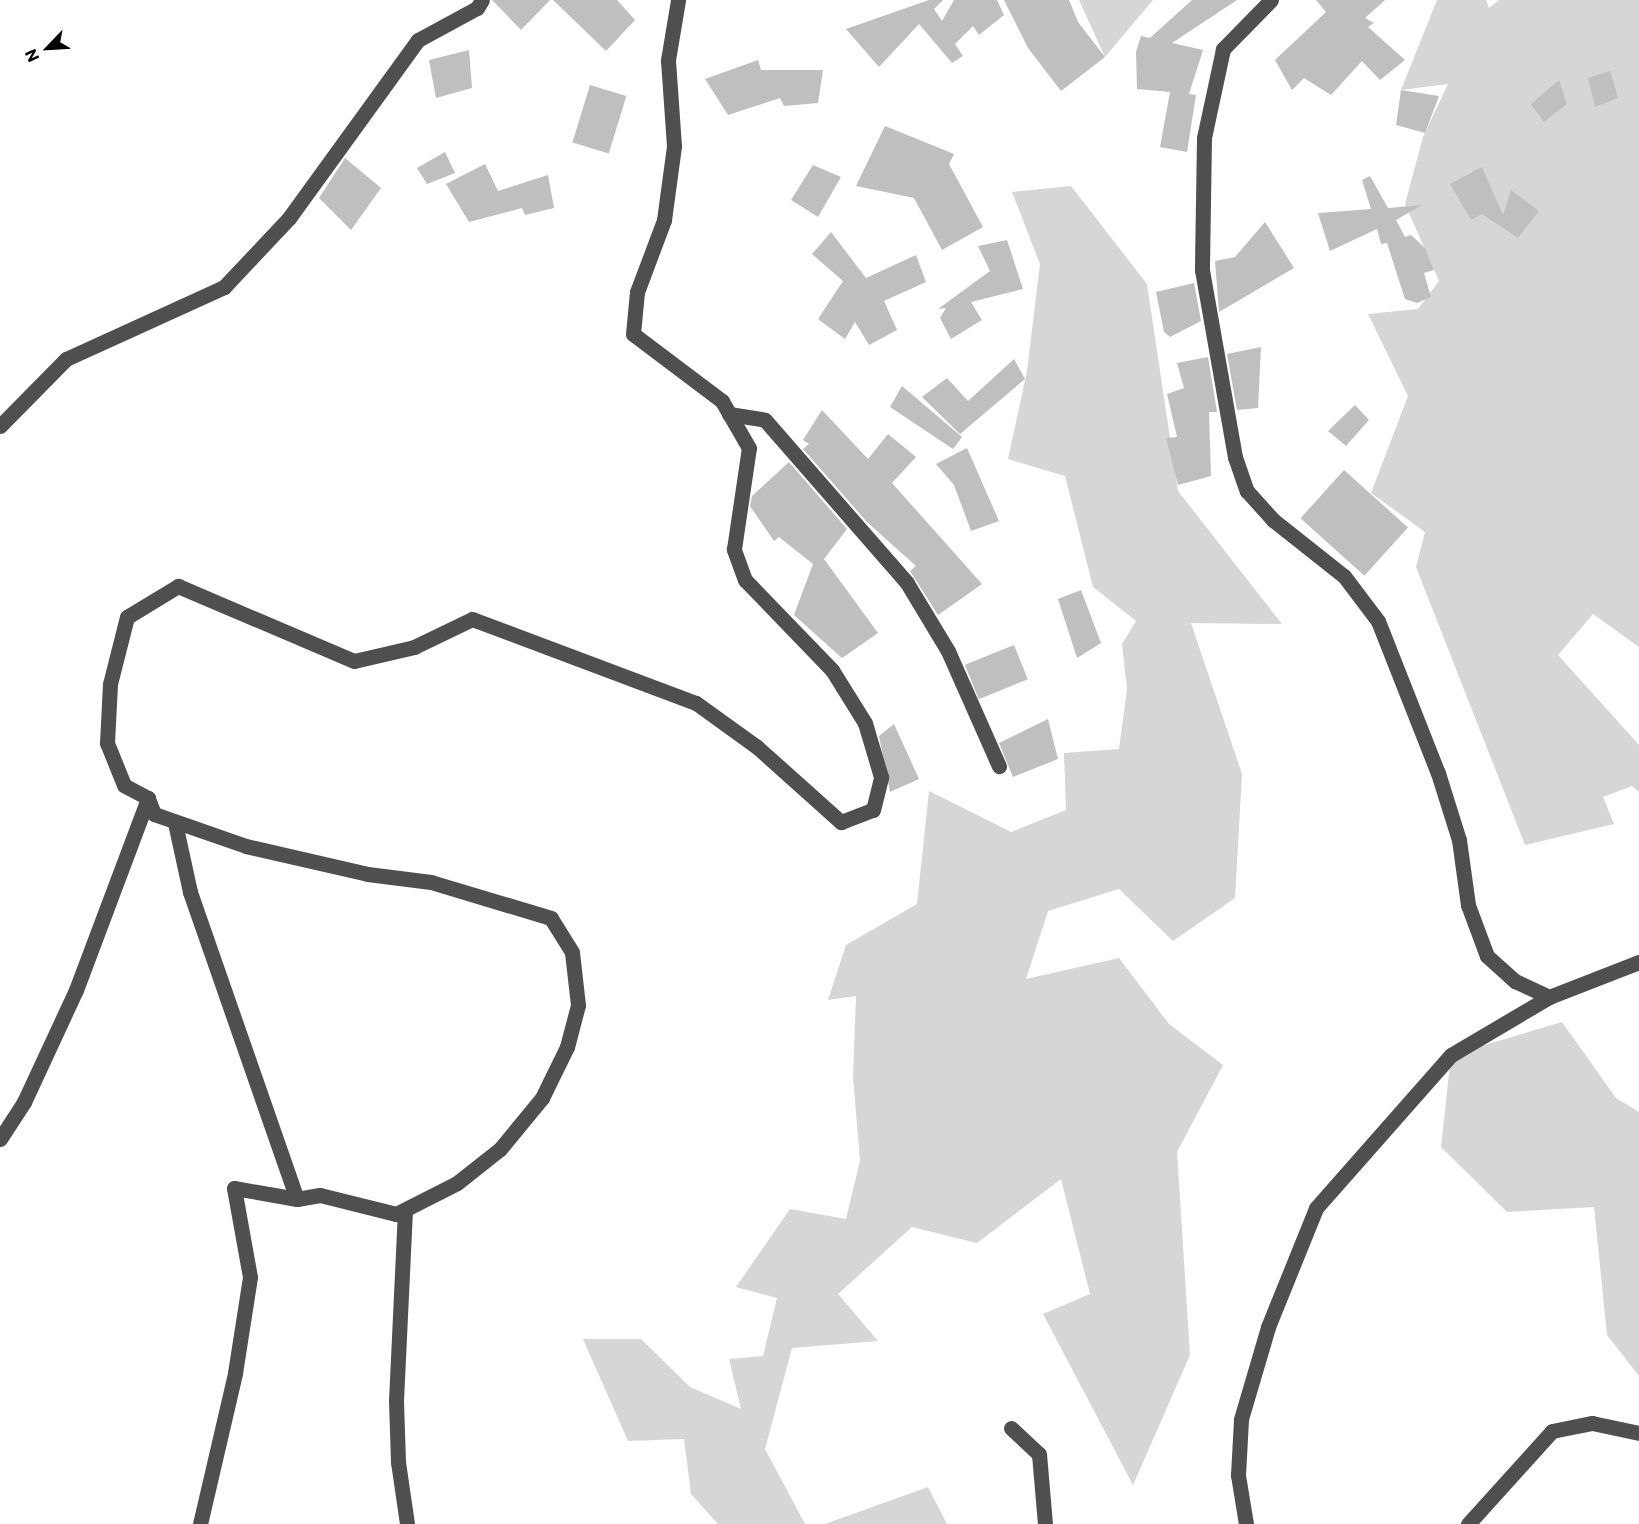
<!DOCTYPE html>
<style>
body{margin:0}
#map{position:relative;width:1639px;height:1524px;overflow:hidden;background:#fff;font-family:Commissioner,sans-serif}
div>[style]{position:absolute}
.green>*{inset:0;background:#d6d6d6}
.building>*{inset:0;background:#bfbfbf;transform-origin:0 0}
.minor>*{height:15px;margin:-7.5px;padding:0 7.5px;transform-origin:7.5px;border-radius:7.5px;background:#4f4f4f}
span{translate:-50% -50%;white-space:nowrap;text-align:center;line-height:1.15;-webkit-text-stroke:4.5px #fff;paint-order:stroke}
.north{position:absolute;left:18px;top:18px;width:60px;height:60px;-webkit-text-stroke:4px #fff;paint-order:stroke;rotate:245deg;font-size:16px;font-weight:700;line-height:24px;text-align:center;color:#000}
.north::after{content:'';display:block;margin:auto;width:21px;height:27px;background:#000;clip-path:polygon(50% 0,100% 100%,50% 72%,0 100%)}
</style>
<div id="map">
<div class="green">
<div style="clip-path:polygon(1079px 0,1153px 0,1105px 57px)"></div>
<div style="clip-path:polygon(1437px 0,1486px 0,1489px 8px,1499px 0,1639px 0,1639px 647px,1593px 614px,1558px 655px,1639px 745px,1639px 792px,1632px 786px,1603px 797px,1614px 824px,1525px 845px,1416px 567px,1425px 532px,1371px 493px,1408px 396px,1368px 314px,1418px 309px,1439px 281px,1405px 204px,1423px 137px,1448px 84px,1401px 90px)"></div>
<div style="clip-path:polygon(1071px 186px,1147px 284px,1178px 491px,1282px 624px,1191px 623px,1242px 774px,1235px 898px,1173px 941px,1119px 889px,1048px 911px,1026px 979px,1119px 958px,1169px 1024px,1223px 1065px,1177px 1152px,1190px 1355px,1133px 1485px,1043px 1314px,1090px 1294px,1061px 1179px,977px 1243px,912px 1227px,838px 1294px,878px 1341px,792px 1348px,765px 1449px,805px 1524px,718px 1524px,691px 1494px,684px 1439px,628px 1441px,583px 1339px,641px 1339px,690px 1387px,741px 1409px,729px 1359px,763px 1356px,777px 1298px,736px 1287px,790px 1209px,846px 1219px,860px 1161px,853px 1076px,856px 996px,828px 1000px,846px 945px,917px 904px,929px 791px,1011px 832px,1066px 810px,1064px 753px,1119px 749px,1127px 689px,1122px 644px,1136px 621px,1093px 587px,1065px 476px,1008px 459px,1027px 371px,1040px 264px,1012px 192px)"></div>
<div style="clip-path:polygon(1562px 1022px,1616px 1098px,1639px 1112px,1639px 1376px,1607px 1335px,1594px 1207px,1507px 1212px,1441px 1147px,1451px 1055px)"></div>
<div style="clip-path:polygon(928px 1487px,947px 1524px,825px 1524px)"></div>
</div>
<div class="building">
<div style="clip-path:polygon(492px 0,550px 0,521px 30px)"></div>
<div style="clip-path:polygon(553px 0,617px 0,635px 20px,606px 51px)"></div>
<div style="clip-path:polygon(929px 0,943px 0,934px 9px,942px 21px,954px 0,997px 0,1004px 15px,979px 35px,973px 26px,955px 44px,963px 56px,952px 63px,919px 24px,879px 67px,846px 29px)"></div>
<div style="clip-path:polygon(1004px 0,1069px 0,1078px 22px,1105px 57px,1061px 91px,1028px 48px)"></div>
<div style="clip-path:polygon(1192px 0,1237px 0,1172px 43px,1203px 50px,1189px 94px,1196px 95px,1187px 152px,1160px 147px,1170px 92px,1137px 89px,1136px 52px,1141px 36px,1150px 38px)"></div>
<div style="clip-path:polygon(1316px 0,1385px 0,1365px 18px,1374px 23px,1368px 27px,1405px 60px,1380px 80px,1362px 61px,1331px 95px,1304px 78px,1292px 90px,1275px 60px,1326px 12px)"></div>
<div style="clip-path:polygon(469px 50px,472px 88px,436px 98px,429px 60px)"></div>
<div style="clip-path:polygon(758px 60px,761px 70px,823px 70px,818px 103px,784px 106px,780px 98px,728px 115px,705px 79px)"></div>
<div style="clip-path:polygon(1610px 71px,1618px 98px,1595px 107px,1588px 78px)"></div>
<div style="clip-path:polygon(1559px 80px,1567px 104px,1544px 122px,1531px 104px)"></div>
<div style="left:590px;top:85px;width:38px;height:60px;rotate:17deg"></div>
<div style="clip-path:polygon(1401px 90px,1439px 96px,1425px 133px,1396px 125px)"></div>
<div style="clip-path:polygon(885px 126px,954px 154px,949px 164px,983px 227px,942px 250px,914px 198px,856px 186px)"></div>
<div style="clip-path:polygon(445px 152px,455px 173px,427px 184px,417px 168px)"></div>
<div style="clip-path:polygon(345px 158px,381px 188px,351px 230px,319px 198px)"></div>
<div style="clip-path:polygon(485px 164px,498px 191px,548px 175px,554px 208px,525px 215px,522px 208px,469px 222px,446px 184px)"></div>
<div style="clip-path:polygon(813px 165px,841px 177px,818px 217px,791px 200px)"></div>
<div style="clip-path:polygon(1482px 167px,1503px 215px,1511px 190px,1539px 211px,1518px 238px,1482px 214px,1471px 220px,1450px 184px)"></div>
<div style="clip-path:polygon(1370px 176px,1388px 208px,1422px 205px,1396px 220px,1405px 237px,1411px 235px,1425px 248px,1434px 270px,1424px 273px,1431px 297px,1417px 303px,1405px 299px,1387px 243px,1381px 244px,1377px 229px,1330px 251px,1318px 213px,1371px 209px,1362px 180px)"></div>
<div style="clip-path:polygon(1265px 222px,1294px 268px,1219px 312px,1215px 261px,1235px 257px)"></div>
<div style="clip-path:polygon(831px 232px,866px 278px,916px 255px,926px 282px,884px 301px,897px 330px,869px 345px,855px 322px,845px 339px,818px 319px,843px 281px,812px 254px)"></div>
<div style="clip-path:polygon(1007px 240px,1023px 289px,971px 302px,982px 320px,951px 339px,940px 318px,946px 308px,938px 309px,990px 271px,978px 246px)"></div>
<div style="clip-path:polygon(1194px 283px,1201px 321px,1170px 337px,1164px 332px,1156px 292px)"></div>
<div style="clip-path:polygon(1261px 347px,1258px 408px,1237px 410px,1227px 354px)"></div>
<div style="clip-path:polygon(1208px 357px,1217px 412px,1209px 412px,1211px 476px,1178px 485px,1166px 438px,1177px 437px,1167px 394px,1184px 388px,1177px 363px)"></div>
<div style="clip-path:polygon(1014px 359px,1025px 379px,960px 434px,922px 397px,947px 378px,968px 401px)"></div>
<div style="clip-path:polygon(902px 386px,962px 437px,953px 449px,890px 407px)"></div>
<div style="clip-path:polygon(1355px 405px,1369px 420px,1346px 446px,1328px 431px)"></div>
<div style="clip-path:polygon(822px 410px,868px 459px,888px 434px,916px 457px,892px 483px,982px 584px,938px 615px,910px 571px,916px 566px,867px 522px,803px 449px,809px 444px,803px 440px)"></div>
<div style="clip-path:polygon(967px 448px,999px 521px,971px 531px,954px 485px,936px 464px)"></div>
<div style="clip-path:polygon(789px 462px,847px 529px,824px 559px,878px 633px,842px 658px,794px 615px,813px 564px,779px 537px,774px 541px,750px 506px,752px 496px)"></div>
<div style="left:1344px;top:470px;width:86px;height:65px;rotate:42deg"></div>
<div style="clip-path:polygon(1081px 590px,1101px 643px,1077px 658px,1058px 599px)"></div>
<div style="left:1014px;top:645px;width:37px;height:53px;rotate:68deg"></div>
<div style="clip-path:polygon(1048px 719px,1058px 759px,1013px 777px,999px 743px)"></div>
<div style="clip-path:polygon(894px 724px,919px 779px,890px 792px,879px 736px)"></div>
</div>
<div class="minor">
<div style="left:1271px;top:0;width:69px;rotate:134.4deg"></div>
<div style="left:1223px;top:49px;width:91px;rotate:102.1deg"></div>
<div style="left:1204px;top:138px;width:132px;rotate:90.9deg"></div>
<div style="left:1202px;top:270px;width:190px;rotate:80deg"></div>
<div style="left:1235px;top:457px;width:36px;rotate:71deg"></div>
<div style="left:1247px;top:491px;width:39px;rotate:48deg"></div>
<div style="left:1273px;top:520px;width:90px;rotate:38.3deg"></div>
<div style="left:1344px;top:576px;width:56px;rotate:52.9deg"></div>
<div style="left:1378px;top:621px;width:163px;rotate:68.5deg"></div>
<div style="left:1438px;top:773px;width:70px;rotate:72.6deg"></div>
<div style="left:1459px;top:840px;width:66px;rotate:82.1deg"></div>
<div style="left:1468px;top:905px;width:54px;rotate:69.6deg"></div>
<div style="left:1487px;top:956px;width:38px;rotate:42deg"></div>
<div style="left:1515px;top:981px;width:38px;rotate:25deg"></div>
<div style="left:729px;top:414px;width:36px;rotate:9deg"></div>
<div style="left:765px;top:420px;width:216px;rotate:48.9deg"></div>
<div style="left:907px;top:583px;width:79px;rotate:58.9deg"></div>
<div style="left:948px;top:651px;width:126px;rotate:66.1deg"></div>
<div style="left:0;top:426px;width:94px;rotate:-45.4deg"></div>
<div style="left:66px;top:359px;width:174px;rotate:-24.5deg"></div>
<div style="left:224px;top:287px;width:95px;rotate:-46.7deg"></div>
<div style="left:289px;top:218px;width:220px;rotate:-54.1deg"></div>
<div style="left:418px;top:40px;width:67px;rotate:-28.5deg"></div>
<div style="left:477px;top:8px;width:9px;rotate:-58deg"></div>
<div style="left:175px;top:823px;width:71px;rotate:77.7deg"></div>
<div style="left:190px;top:892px;width:325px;rotate:70.8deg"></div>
<div style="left:0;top:1139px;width:44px;rotate:-57deg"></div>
<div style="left:24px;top:1102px;width:123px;rotate:-65.1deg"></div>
<div style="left:76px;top:990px;width:205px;rotate:-69.4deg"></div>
<div style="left:405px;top:1210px;width:191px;rotate:92.7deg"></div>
<div style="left:396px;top:1401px;width:61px;rotate:88.1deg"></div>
<div style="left:398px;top:1462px;width:63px;rotate:81.7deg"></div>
<div style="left:1011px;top:1428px;width:38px;rotate:43deg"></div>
<div style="left:1039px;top:1454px;width:70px;rotate:85.1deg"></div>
<div style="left:200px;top:1524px;width:155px;rotate:-76.9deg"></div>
<div style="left:235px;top:1373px;width:97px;rotate:-81.1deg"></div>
<div style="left:250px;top:1277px;width:90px;rotate:-100.2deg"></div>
<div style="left:234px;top:1188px;width:64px;rotate:9.9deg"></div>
<div style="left:297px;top:1199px;width:23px;rotate:-10deg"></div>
<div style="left:320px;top:1195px;width:78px;rotate:14deg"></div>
<div style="left:396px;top:1214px;width:68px;rotate:-26.9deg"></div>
<div style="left:457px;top:1183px;width:55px;rotate:-38.3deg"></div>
<div style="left:500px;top:1149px;width:66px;rotate:-50.5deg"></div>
<div style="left:542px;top:1098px;width:57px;rotate:-63.9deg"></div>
<div style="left:567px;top:1047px;width:43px;rotate:-75.3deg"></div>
<div style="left:578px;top:1005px;width:53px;rotate:-96.5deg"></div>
<div style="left:572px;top:952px;width:40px;rotate:-122deg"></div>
<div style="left:551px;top:918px;width:125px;rotate:-163.3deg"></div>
<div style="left:431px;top:882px;width:64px;rotate:-172.8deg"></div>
<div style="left:368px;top:874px;width:125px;rotate:-167.1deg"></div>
<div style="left:246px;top:846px;width:97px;rotate:-160.8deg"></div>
<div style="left:154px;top:814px;width:17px;rotate:-111deg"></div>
<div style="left:148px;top:798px;width:27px;rotate:-152deg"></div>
<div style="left:124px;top:785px;width:45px;rotate:-112deg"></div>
<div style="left:107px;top:743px;width:59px;rotate:-87.1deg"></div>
<div style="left:110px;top:684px;width:69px;rotate:-75.8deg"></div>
<div style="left:127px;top:617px;width:60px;rotate:-31.3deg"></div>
<div style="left:178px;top:586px;width:191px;rotate:23.1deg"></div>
<div style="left:354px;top:661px;width:62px;rotate:-13.1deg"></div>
<div style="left:414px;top:647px;width:64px;rotate:-25.8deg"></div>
<div style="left:472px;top:619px;width:239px;rotate:20.6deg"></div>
<div style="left:696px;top:703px;width:75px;rotate:35.8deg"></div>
<div style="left:757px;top:747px;width:113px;rotate:41.8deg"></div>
<div style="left:841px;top:822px;width:34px;rotate:-21deg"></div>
<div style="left:873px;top:810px;width:34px;rotate:-76deg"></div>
<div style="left:881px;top:777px;width:56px;rotate:-106.5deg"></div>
<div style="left:865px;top:723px;width:62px;rotate:-121.9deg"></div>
<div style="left:832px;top:670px;width:125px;rotate:-134deg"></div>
<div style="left:745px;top:580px;width:33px;rotate:-110deg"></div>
<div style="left:734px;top:549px;width:102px;rotate:-81.6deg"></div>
<div style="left:749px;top:448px;width:54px;rotate:-119.9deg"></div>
<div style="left:722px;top:401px;width:111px;rotate:-143deg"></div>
<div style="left:633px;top:334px;width:42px;rotate:-84.6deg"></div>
<div style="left:637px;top:292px;width:77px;rotate:-69.4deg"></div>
<div style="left:664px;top:220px;width:75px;rotate:-82.3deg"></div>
<div style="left:674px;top:146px;width:86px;rotate:-94deg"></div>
<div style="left:668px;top:60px;width:61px;rotate:-80.5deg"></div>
<div style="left:1246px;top:1524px;width:50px;rotate:-99.3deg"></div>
<div style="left:1238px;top:1475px;width:56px;rotate:-86.9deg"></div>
<div style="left:1241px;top:1419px;width:96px;rotate:-73.6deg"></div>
<div style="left:1268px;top:1327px;width:128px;rotate:-68deg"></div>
<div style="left:1316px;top:1208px;width:204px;rotate:-48.6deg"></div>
<div style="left:1451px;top:1055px;width:114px;rotate:-30.6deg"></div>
<div style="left:1549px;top:997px;width:97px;rotate:-21.3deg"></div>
<div style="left:1468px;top:1524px;width:125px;rotate:-47.9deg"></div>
<div style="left:1552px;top:1431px;width:41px;rotate:-11.3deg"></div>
<div style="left:1592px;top:1423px;width:48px;rotate:12deg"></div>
</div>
<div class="north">N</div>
</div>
